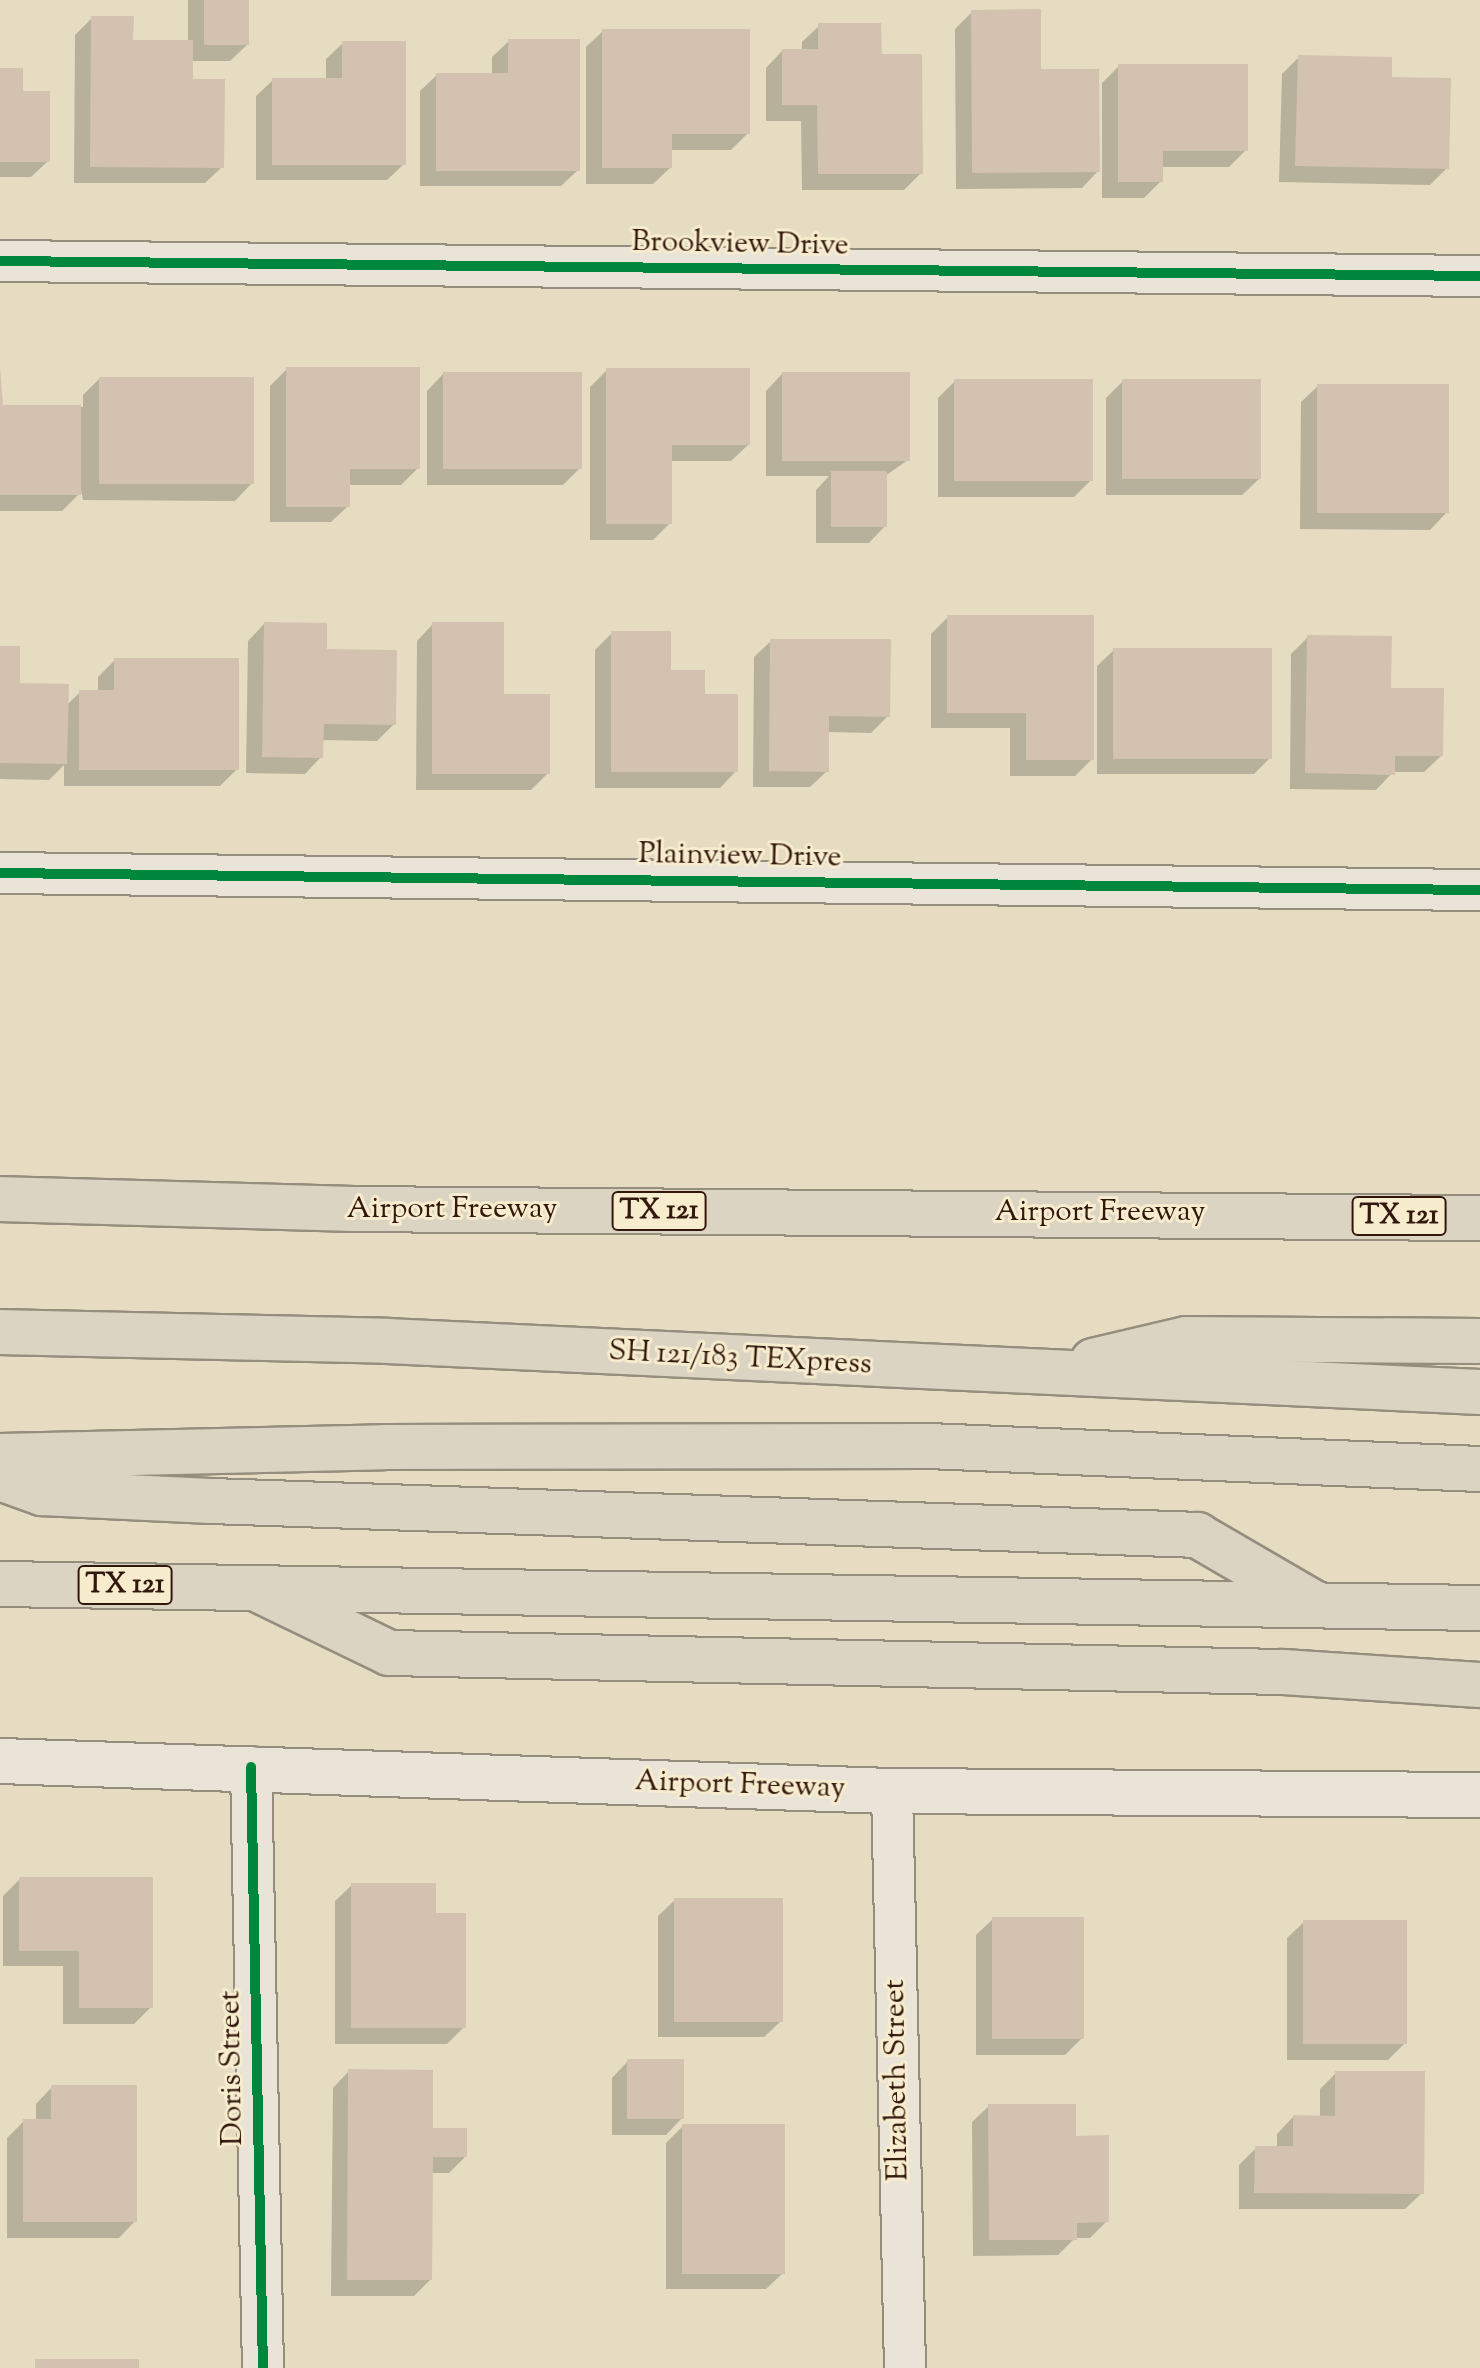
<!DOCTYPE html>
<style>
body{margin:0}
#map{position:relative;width:1480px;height:2368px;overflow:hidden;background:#e5dcc2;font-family:"Sorts Mill Goudy",serif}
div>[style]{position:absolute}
.shadow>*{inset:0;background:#0003}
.building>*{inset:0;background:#d3c2b0;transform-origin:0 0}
.roads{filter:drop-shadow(2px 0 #958d7d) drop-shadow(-2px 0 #958d7d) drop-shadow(0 2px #958d7d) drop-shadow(0 -2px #958d7d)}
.minor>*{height:40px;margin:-20px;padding:0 20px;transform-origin:20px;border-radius:20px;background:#e9e4d7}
.secondary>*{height:44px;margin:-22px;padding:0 22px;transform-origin:22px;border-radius:22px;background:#e9e4d7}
.motorway>*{height:44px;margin:-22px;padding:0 22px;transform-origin:22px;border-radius:22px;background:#dcd4c3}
.cycleway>*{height:10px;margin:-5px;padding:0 5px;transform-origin:5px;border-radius:5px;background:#00873e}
span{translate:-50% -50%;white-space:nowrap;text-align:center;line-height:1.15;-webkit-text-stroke:6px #f7ecce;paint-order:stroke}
.shield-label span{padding:2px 6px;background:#f7ecce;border:2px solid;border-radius:6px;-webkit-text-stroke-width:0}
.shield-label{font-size:28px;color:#32170d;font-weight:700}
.street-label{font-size:30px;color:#32170d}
</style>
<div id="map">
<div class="shadow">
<div style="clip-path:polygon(188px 0,247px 0,247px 45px,230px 61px,191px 61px,191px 81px,222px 167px,205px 183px,74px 183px,75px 35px,92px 18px,131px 42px,188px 42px)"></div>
<div style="clip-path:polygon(972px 12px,1039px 71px,1098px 171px,1082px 188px,956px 189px,955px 29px)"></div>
<div style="clip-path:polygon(819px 26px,880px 56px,921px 173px,904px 190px,802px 190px,801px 121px,766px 121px,766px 68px,782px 51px,802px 51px,802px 42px)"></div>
<div style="clip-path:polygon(603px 31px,748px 133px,731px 150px,670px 150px,670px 168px,653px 184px,586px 184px,586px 47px)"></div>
<div style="clip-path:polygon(509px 41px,578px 170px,561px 186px,420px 186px,420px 91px,437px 75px,492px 75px,492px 57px)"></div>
<div style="clip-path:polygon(343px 43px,404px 164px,387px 180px,256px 180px,256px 96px,273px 80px,326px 80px,326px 59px)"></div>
<div style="clip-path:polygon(1299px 57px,1390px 79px,1447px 168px,1430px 185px,1279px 182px,1282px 74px)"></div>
<div style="clip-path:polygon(1119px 66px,1246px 150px,1229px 167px,1161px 167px,1161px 181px,1144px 198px,1102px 198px,1102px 83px)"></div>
<div style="clip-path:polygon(0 70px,21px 93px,48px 161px,31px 177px,0 177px)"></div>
<div style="clip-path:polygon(0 369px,1px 407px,83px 407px,83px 395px,99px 379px,251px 484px,235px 501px,83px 500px,79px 480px,79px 494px,62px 511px,0 511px)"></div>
<div style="clip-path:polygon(287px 369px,418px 468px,401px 485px,348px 485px,348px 506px,331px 522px,270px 522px,270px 386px)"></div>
<div style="clip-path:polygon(607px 370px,748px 445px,731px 461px,670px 461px,670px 523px,653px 540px,590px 540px,590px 387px)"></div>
<div style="clip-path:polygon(443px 374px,580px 468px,563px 485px,427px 485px,427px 391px)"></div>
<div style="clip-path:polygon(782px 374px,908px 460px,885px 476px,885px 526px,869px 543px,816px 543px,816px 490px,829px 476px,766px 476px,766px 391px)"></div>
<div style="clip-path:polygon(955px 381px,1091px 480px,1074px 497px,938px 497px,938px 398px)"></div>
<div style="clip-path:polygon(1123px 381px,1259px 479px,1242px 495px,1106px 495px,1106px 398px)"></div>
<div style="clip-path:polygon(1318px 386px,1446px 513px,1430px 530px,1300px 529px,1301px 402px)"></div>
<div style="clip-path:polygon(948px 617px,1092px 759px,1075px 776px,1010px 776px,1010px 728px,931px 728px,931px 634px)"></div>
<div style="clip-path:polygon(264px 624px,325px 651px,394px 724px,377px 741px,322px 740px,321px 757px,305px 774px,246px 773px,248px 641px)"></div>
<div style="clip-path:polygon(433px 624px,502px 696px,548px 773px,531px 790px,416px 790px,417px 641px)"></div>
<div style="clip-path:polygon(612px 633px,703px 696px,736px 771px,720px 788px,595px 788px,595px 650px)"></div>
<div style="clip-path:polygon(1308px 637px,1389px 690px,1441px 756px,1424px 772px,1393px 772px,1376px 790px,1290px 789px,1291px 654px)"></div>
<div style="clip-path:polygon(771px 641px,888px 716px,871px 733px,827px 732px,827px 771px,810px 787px,753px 787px,754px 657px)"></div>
<div style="clip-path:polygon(0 648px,17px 685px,66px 706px,80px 692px,98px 692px,98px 677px,115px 660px,237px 769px,220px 786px,64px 786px,64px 765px,49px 780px,0 779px)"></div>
<div style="clip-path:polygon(1114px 650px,1270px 758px,1254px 774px,1097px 774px,1097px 666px)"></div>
<div style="clip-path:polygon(20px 1879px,151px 2007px,134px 2024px,63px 2024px,63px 1966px,3px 1966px,3px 1896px)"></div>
<div style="clip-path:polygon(352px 1885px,434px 1915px,464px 2027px,447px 2044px,335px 2044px,335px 1901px)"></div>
<div style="clip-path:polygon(675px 1900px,781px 2021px,764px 2037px,658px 2037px,658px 1916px)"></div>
<div style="clip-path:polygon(993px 1919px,1082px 2038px,1065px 2055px,976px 2055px,976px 1935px)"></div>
<div style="clip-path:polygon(1304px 1922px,1405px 2043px,1388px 2060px,1287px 2060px,1287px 1938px)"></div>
<div style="clip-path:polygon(628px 2061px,682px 2118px,666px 2135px,612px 2135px,612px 2078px)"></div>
<div style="clip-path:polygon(349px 2071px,465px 2157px,449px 2173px,431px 2173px,430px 2280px,414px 2296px,331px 2296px,333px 2088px)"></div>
<div style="clip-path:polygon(1336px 2073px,1422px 2193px,1405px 2209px,1239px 2209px,1239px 2165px,1256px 2148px,1277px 2148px,1277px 2134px,1293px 2117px,1320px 2118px,1320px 2089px)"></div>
<div style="clip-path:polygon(52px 2087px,135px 2221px,119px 2238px,7px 2238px,7px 2138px,24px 2121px,36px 2121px,36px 2104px)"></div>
<div style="clip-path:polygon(989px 2106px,1074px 2138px,1107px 2221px,1090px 2238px,1075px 2238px,1058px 2255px,973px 2256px,972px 2122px)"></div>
<div style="clip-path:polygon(683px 2126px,783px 2273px,766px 2289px,666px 2289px,666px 2143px)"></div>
</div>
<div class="building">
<div style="left:204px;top:0;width:45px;height:45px"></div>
<div style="clip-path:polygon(1041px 9px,1041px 69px,1099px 69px,1100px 172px,972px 173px,971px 10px)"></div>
<div style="clip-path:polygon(91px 16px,134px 16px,133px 40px,193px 40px,193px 79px,225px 79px,224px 168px,90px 167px)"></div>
<div style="clip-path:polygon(818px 23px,881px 23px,882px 54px,922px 54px,923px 174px,818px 174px,817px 105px,782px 105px,782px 49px,818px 49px)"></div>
<div style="clip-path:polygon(602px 29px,750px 29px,750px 134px,672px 134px,672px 168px,602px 168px)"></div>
<div style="clip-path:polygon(508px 39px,580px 39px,580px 171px,436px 171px,436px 73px,508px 73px)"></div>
<div style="clip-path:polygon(342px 41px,406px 41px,406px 165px,272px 165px,272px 78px,342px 78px)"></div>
<div style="clip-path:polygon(1298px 55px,1392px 57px,1392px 77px,1451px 78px,1449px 169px,1295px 166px)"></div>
<div style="clip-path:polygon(1118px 64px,1248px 64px,1248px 151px,1163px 151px,1163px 182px,1118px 182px)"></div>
<div style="clip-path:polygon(0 68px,23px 68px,23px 91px,50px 91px,50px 162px,0 162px)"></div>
<div style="clip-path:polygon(0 367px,3px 405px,81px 405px,81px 495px,0 495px)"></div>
<div style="clip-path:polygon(286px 367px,420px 367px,420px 469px,350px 469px,350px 507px,286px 507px)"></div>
<div style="clip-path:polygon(606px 368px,750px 368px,750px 445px,672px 445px,672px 524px,606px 524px)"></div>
<div style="left:443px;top:372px;width:139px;height:97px"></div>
<div style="left:782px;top:372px;width:128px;height:89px"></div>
<div style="left:99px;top:377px;width:155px;height:107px"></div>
<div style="left:954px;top:379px;width:139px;height:102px"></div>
<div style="left:1122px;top:379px;width:139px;height:100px"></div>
<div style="left:1317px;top:384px;width:132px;height:129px"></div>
<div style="left:831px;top:471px;width:56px;height:56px"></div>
<div style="clip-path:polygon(947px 615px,1094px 615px,1094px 760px,1026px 760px,1026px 713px,947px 713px)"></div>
<div style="clip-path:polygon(264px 622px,327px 623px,327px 649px,397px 650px,396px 725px,324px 724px,323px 758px,262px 757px)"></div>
<div style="clip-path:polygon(432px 622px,504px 622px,504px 694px,550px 694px,550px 774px,432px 774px)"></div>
<div style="clip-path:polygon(611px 631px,671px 631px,671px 670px,705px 670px,705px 694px,738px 694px,738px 772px,611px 772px)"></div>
<div style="clip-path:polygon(1307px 635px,1392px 636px,1391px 688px,1444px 688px,1443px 756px,1395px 756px,1395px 775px,1305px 773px)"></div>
<div style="clip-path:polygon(770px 639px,891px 639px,890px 717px,829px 716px,829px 772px,769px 771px)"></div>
<div style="clip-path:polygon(0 646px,20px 646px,20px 683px,69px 684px,67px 764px,0 763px)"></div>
<div style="left:1113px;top:648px;width:159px;height:111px"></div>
<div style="clip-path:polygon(114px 658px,239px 658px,239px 770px,79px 770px,79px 690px,114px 690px)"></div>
<div style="clip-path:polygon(19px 1877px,153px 1877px,153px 2008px,79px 2008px,79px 1951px,19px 1951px)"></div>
<div style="clip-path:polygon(351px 1883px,436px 1883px,436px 1913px,466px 1913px,466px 2028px,351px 2028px)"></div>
<div style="left:674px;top:1898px;width:109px;height:124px"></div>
<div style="left:992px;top:1917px;width:92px;height:122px"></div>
<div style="left:1303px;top:1920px;width:104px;height:124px"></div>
<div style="left:627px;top:2059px;width:57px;height:60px"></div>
<div style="clip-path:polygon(348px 2069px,433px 2070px,433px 2128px,467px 2128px,467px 2157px,433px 2157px,432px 2280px,347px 2280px)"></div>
<div style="clip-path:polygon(1335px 2071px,1425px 2071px,1424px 2194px,1254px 2193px,1255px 2146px,1293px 2146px,1293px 2115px,1335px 2116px)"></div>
<div style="clip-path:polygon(51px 2085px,137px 2085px,137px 2222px,23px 2222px,23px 2119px,51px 2119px)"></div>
<div style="clip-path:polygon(988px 2104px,1076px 2104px,1076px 2136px,1109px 2135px,1109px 2222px,1077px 2223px,1077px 2240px,989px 2240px)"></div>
<div style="left:682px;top:2124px;width:103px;height:150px"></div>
<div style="left:35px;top:2359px;width:104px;height:9px"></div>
</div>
<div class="roads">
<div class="minor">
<div style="left:0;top:261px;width:1480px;rotate:0.58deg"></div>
<div style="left:0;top:873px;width:1480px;rotate:0.66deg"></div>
<div style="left:251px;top:1767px;width:601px;rotate:88.86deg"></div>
<div style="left:892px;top:1791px;width:577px;rotate:88.71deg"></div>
</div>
<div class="secondary">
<div style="left:0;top:1761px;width:893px;rotate:1.93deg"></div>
<div style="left:892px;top:1791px;width:588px;rotate:0.39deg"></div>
</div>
<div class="motorway">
<div style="left:0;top:1199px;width:350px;rotate:1.6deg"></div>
<div style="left:350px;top:1209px;width:1130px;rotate:0.46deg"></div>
<div style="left:0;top:1332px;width:387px;rotate:1.3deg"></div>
<div style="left:387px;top:1341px;width:1094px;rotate:2.67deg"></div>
<div style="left:1093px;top:1361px;width:96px;rotate:-13.3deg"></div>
<div style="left:1186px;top:1339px;width:294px;rotate:0.4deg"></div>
<div style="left:0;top:1456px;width:384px;rotate:-1.3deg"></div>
<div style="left:384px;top:1447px;width:544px;rotate:-0.11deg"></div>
<div style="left:928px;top:1446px;width:552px;rotate:2.39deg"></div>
<div style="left:0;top:1478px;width:45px;rotate:19.7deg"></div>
<div style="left:42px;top:1493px;width:169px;rotate:2.7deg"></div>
<div style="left:211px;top:1501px;width:987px;rotate:1.97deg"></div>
<div style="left:1197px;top:1535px;width:133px;rotate:30.2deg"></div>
<div style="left:0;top:1584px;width:1480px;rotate:0.93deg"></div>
<div style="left:261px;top:1591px;width:142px;rotate:25.8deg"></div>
<div style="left:389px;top:1653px;width:894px;rotate:1.22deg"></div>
<div style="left:1283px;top:1672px;width:197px;rotate:3.8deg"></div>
</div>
</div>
<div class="cycleway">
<div style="left:0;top:261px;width:1480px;rotate:0.58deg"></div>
<div style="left:0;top:873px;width:1480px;rotate:0.66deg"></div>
<div style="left:251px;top:1767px;width:601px;rotate:88.86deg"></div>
</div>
<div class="shield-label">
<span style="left:659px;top:1211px">TX 121</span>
<span style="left:1399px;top:1216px">TX 121</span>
<span style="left:125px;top:1585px">TX 121</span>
</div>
<div class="street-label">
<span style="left:740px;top:245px;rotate:1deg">Brookview Drive</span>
<span style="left:740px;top:857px;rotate:1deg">Plainview Drive</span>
<span style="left:452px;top:1210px">Airport Freeway</span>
<span style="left:1100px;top:1213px">Airport Freeway</span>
<span style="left:740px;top:1359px;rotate:3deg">SH 121/183 TEXpress</span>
<span style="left:740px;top:1786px;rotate:2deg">Airport Freeway</span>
<span style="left:233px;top:2068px;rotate:-91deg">Doris Street</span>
<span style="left:898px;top:2080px;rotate:-91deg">Elizabeth Street</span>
</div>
</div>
